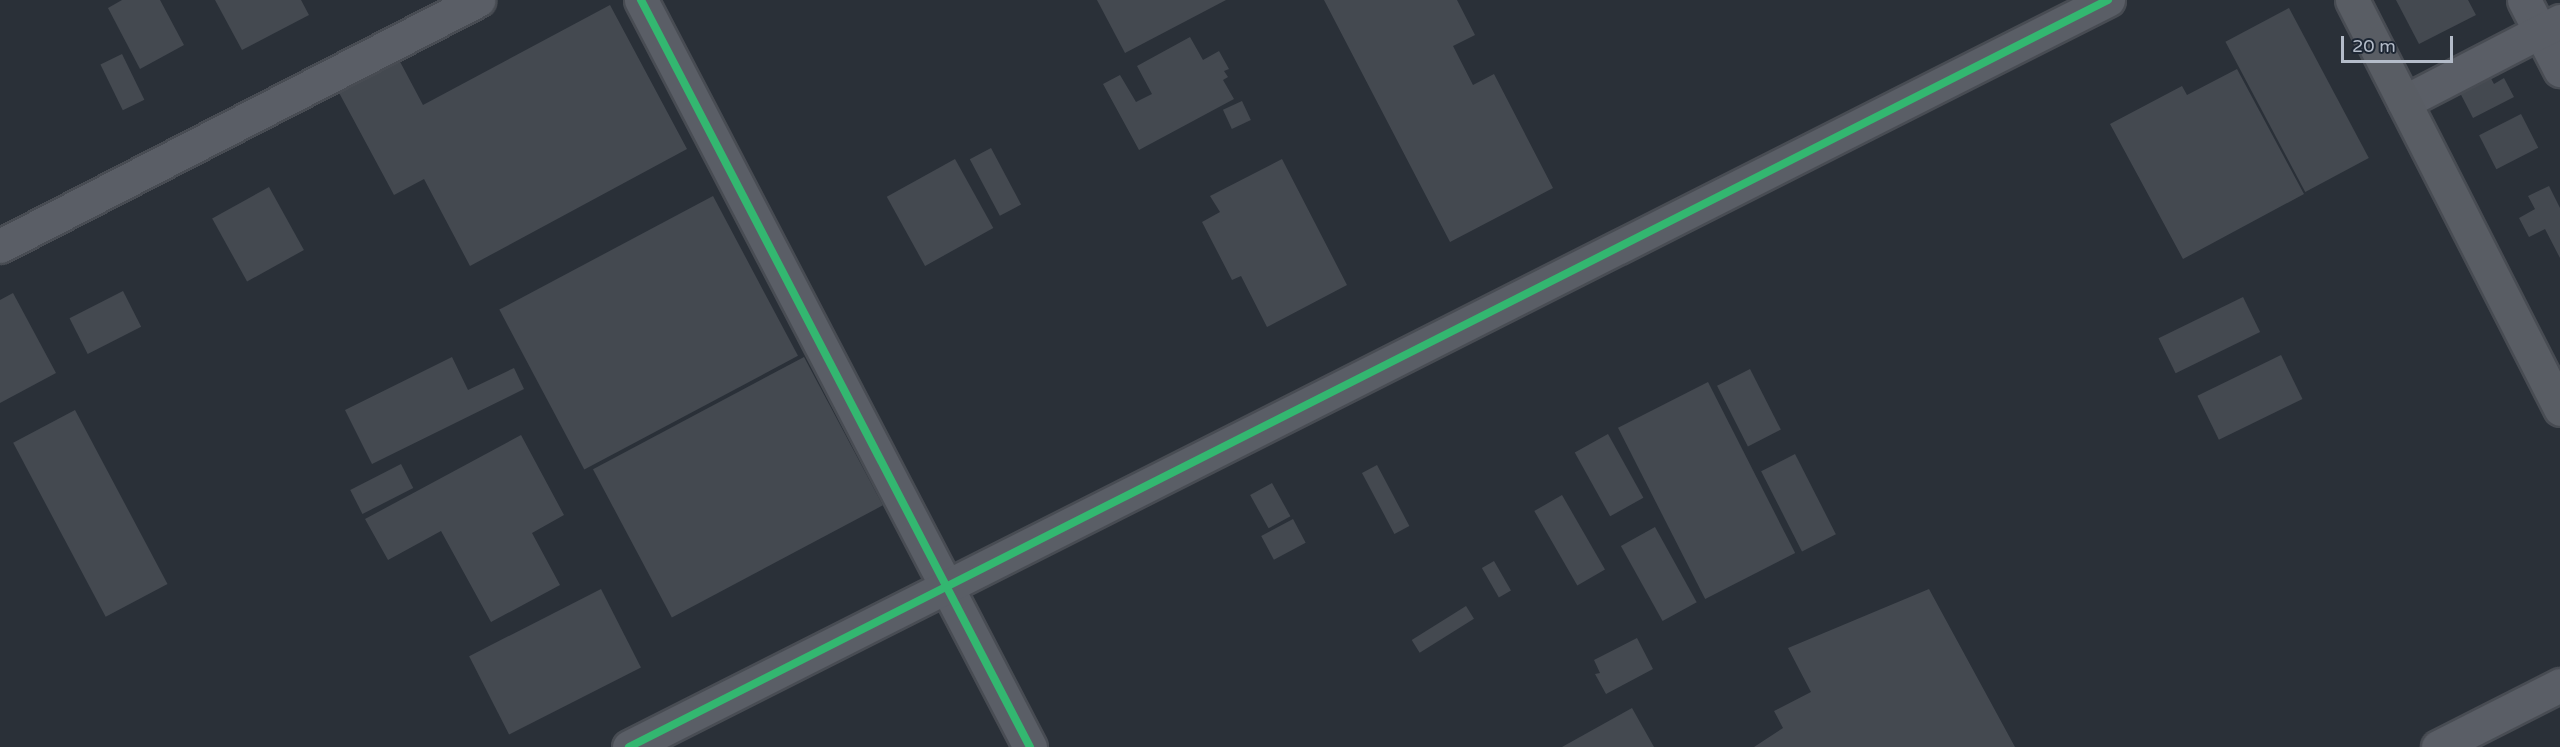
<!DOCTYPE html>
<style>
body{margin:0}
#map{position:relative;width:2560px;height:747px;overflow:hidden;background:#2a3038;font-family:"Varela Round",sans-serif}
div>[style]{position:absolute}
.building>*{inset:0;background:#444950;transform-origin:0 0}
.roads{filter:drop-shadow(2px 0 #484c53) drop-shadow(-2px 0 #484c53) drop-shadow(0 2px #484c53) drop-shadow(0 -2px #484c53)}
.street>*{height:33px;margin:-16.5px;padding:0 16.5px;transform-origin:16.5px;border-radius:16.5px;background:#5a5e66}
.secondary>*{height:33px;margin:-16.5px;padding:0 16.5px;transform-origin:16.5px;border-radius:16.5px;background:#595d64}
.cycleway>*{height:8px;margin:-4px;padding:0 4px;transform-origin:4px;border-radius:4px;background:#33b770}
span{translate:-50% -50%;white-space:nowrap;text-align:center;line-height:1.15;-webkit-text-stroke:5px #1d2633;paint-order:stroke}
.scale{position:absolute;left:2341px;top:36px;width:112px;height:27px;box-sizing:border-box;border:3px solid #b4bcc9;border-top:0;padding-left:8px;font-size:18px;line-height:21px;white-space:nowrap;color:#b4bcc9;-webkit-text-stroke:4px #1d2633;paint-order:stroke}
</style>
<div id="map">
<div class="building">
<div style="clip-path:polygon(122px 0,160px 0,184px 45px,140px 69px,108px 8px)"></div>
<div style="clip-path:polygon(215px 0,301px 0,309px 15px,242px 50px)"></div>
<div style="clip-path:polygon(1097px 0,1226px 0,1125px 53px)"></div>
<div style="clip-path:polygon(1324px 0,1457px 0,1475px 35px,1453px 46px,1473px 85px,1494px 74px,1553px 188px,1450px 242px)"></div>
<div style="clip-path:polygon(2396px 0,2468px 0,2476px 15px,2419px 44px)"></div>
<div style="clip-path:polygon(610px 5px,687px 149px,470px 266px,424px 179px,394px 195px,337px 89px,397px 56px,423px 105px)"></div>
<div style="left:2289px;top:8px;width:170px;height:72px;rotate:62deg"></div>
<div style="clip-path:polygon(1190px 37px,1203px 60px,1219px 51px,1229px 69px,1224px 71px,1228px 77px,1223px 80px,1234px 99px,1139px 150px,1103px 84px,1120px 75px,1136px 102px,1152px 94px,1137px 66px)"></div>
<div style="left:122px;top:54px;width:51px;height:24px;rotate:64deg"></div>
<div style="clip-path:polygon(2237px 69px,2304px 194px,2183px 259px,2110px 124px,2182px 86px,2187px 95px)"></div>
<div style="clip-path:polygon(2487px 71px,2494px 84px,2504px 78px,2514px 97px,2473px 118px,2457px 87px)"></div>
<div style="left:1242px;top:101px;width:21px;height:21px;rotate:65deg"></div>
<div style="left:2521px;top:114px;width:38px;height:47px;rotate:63deg"></div>
<div style="left:991px;top:148px;width:64px;height:24px;rotate:62deg"></div>
<div style="left:955px;top:159px;width:79px;height:78px;rotate:61deg"></div>
<div style="clip-path:polygon(1282px 159px,1347px 285px,1267px 327px,1241px 276px,1232px 280px,1202px 222px,1220px 212px,1210px 196px)"></div>
<div style="clip-path:polygon(2549px 186px,2560px 208px,2560px 258px,2545px 229px,2529px 237px,2519px 218px,2535px 209px,2528px 196px)"></div>
<div style="left:269px;top:187px;width:72px;height:65px;rotate:61deg"></div>
<div style="left:713px;top:196px;width:181px;height:242px;rotate:62deg"></div>
<div style="left:123px;top:291px;width:40px;height:60px;rotate:63deg"></div>
<div style="clip-path:polygon(13px 293px,56px 373px,0 403px,0 300px)"></div>
<div style="left:2243px;top:297px;width:39px;height:94px;rotate:64deg"></div>
<div style="left:2281px;top:355px;width:49px;height:93px;rotate:64deg"></div>
<div style="clip-path:polygon(452px 357px,468px 390px,514px 368px,524px 389px,372px 464px,345px 410px)"></div>
<div style="left:804px;top:357px;width:168px;height:239px;rotate:62deg"></div>
<div style="left:1750px;top:369px;width:68px;height:37px;rotate:63deg"></div>
<div style="left:1708px;top:382px;width:192px;height:101px;rotate:63deg"></div>
<div style="left:75px;top:410px;width:197px;height:70px;rotate:62deg"></div>
<div style="left:1608px;top:434px;width:73px;height:38px;rotate:61deg"></div>
<div style="clip-path:polygon(521px 435px,564px 515px,532px 533px,560px 585px,491px 622px,441px 531px,388px 560px,365px 519px)"></div>
<div style="left:1795px;top:454px;width:90px;height:38px;rotate:63deg"></div>
<div style="left:401px;top:464px;width:27px;height:57px;rotate:63deg"></div>
<div style="left:1377px;top:465px;width:69px;height:17px;rotate:62deg"></div>
<div style="left:1272px;top:483px;width:38px;height:25px;rotate:61deg"></div>
<div style="left:1562px;top:495px;width:86px;height:32px;rotate:60deg"></div>
<div style="left:1293px;top:519px;width:27px;height:36px;rotate:62deg"></div>
<div style="left:1655px;top:527px;width:86px;height:39px;rotate:61deg"></div>
<div style="left:1494px;top:561px;width:34px;height:14px;rotate:60deg"></div>
<div style="left:601px;top:589px;width:88px;height:148px;rotate:63deg"></div>
<div style="clip-path:polygon(1929px 589px,2015px 747px,1754px 747px,1783px 728px,1774px 711px,1811px 692px,1788px 648px)"></div>
<div style="left:1466px;top:606px;width:15px;height:64px;rotate:58deg"></div>
<div style="clip-path:polygon(1637px 638px,1653px 669px,1606px 694px,1595px 674px,1600px 673px,1594px 660px)"></div>
<div style="clip-path:polygon(1632px 708px,1654px 747px,1562px 747px)"></div>
</div>
<div class="roads">
<div class="street">
<div style="left:641px;top:0;width:842px;rotate:62.49deg"></div>
<div style="left:2524px;top:0;width:79px;rotate:62.8deg"></div>
<div style="left:2404px;top:102px;width:176px;rotate:-27.4deg"></div>
<div style="left:0;top:246px;width:538px;rotate:-27.23deg"></div>
<div style="left:629px;top:747px;width:1657px;rotate:-26.8deg"></div>
<div style="left:2438px;top:747px;width:137px;rotate:-26.9deg"></div>
</div>
<div class="secondary">
<div style="left:2352px;top:0;width:459px;rotate:63deg"></div>
</div>
</div>
<div class="cycleway">
<div style="left:641px;top:0;width:842px;rotate:62.49deg"></div>
<div style="left:629px;top:747px;width:1657px;rotate:-26.8deg"></div>
</div>
<div class="scale">20 m</div>
</div>
